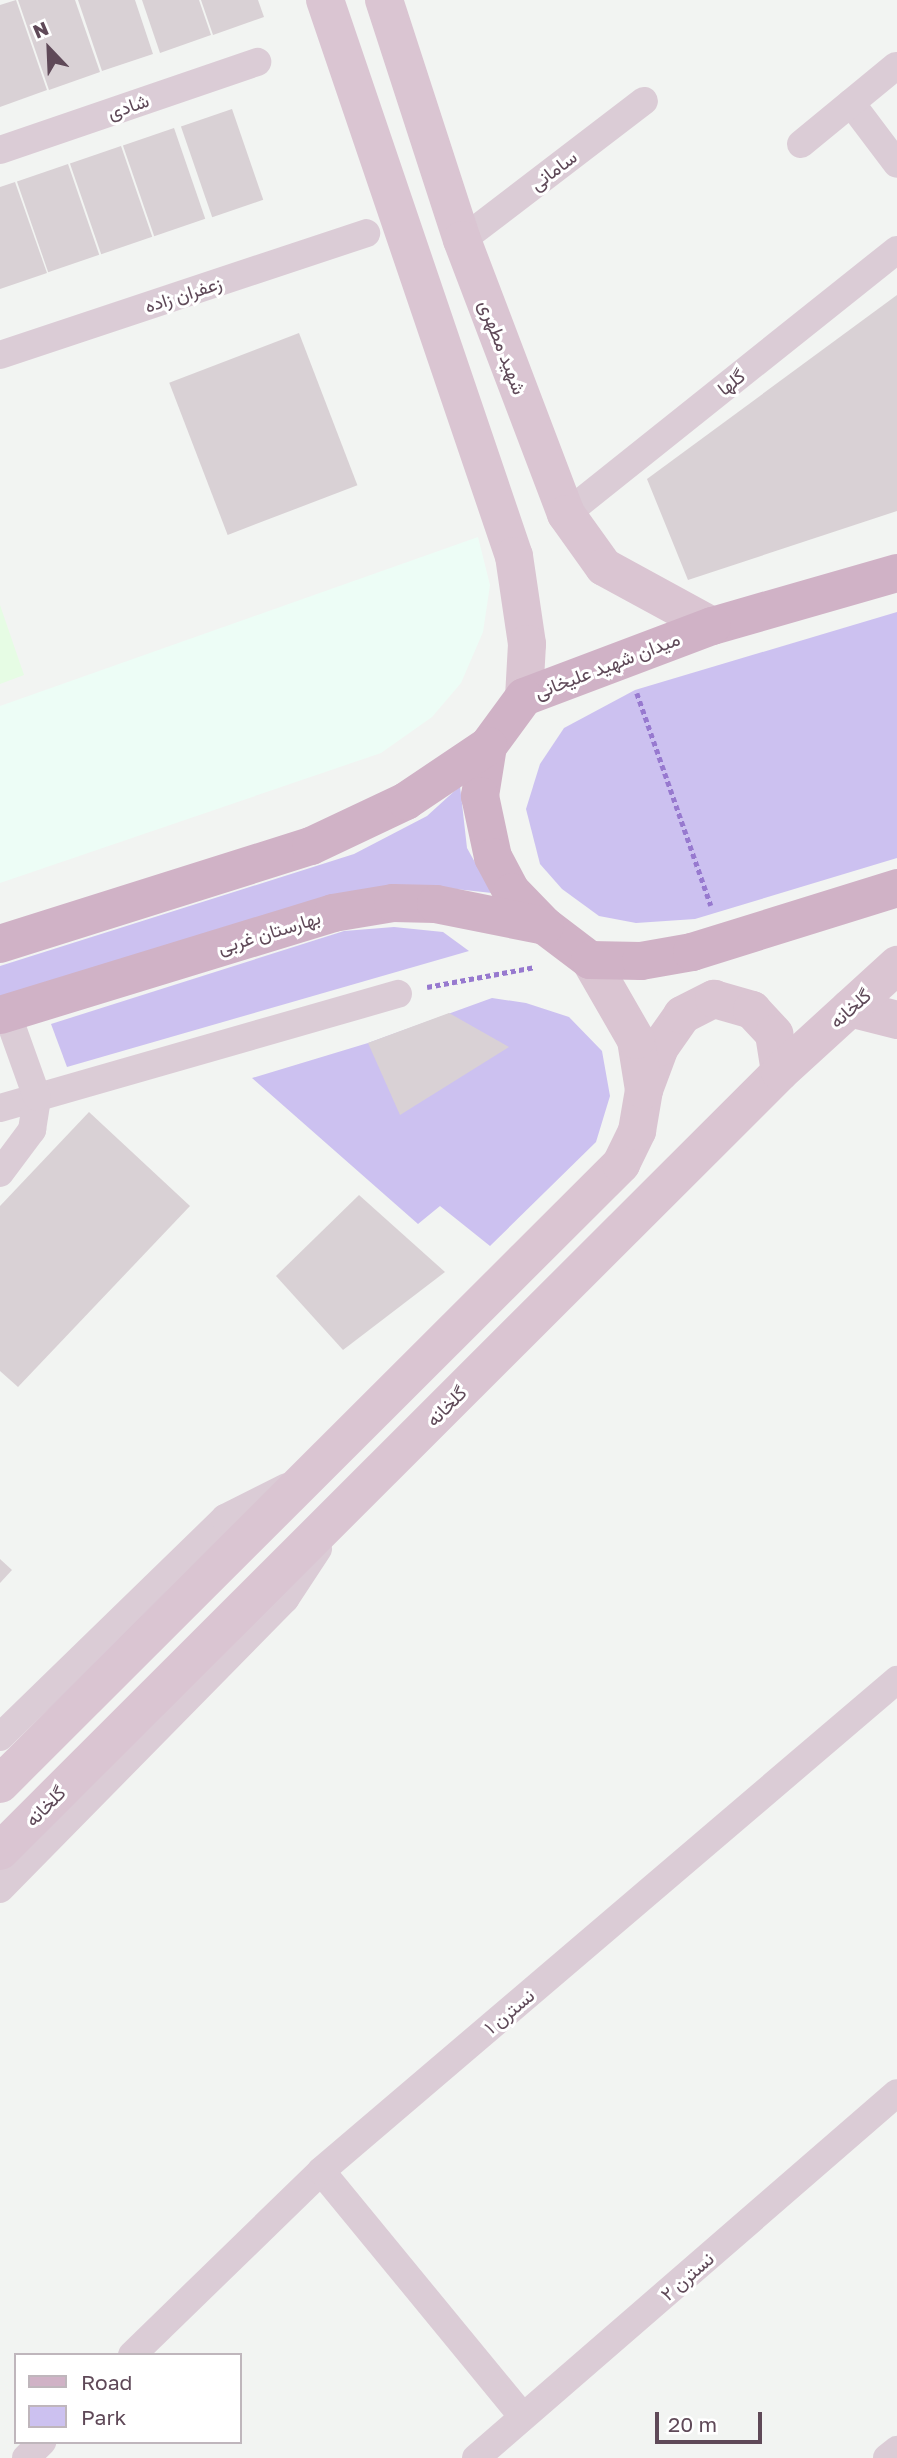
<!DOCTYPE html>
<meta charset="utf-8">
<style>
body{margin:0}
#map{position:relative;width:897px;height:2458px;overflow:hidden;background:#f2f4f2;font-family:"Golos Text",Vazirmatn,sans-serif}
div>[style]{position:absolute}
.commercial>*{inset:0;background:#edfdf6}
.medical>*{inset:0;background:#e6fce4}
.green>*{inset:0;background:#ccc1f0}
.building>*{inset:0;background:#d9d1d5;transform-origin:0 0}
.path>*{height:4.5px;margin-top:-2.25px;transform-origin:0;background:repeating-linear-gradient(90deg,#9779cf 0 5px,transparent 0 8.5px)}
.street>*{height:28px;margin:-14px;padding:0 14px;transform-origin:14px;border-radius:14px;background:#dbccd6}
.secondary>*{height:38px;margin:-19px;padding:0 19px;transform-origin:19px;border-radius:19px;background:#dac5d2}
.primary>*{height:38px;margin:-19px;padding:0 19px;transform-origin:19px;border-radius:19px;background:#d0b2c6}
span{translate:-50% -50%;white-space:nowrap;text-align:center;line-height:1.15;-webkit-text-stroke:6px #fff;paint-order:stroke}
.street-label{font-size:19px;color:#5f4958}
.legend{position:absolute;left:14px;top:2353px;width:228px;height:91px;box-sizing:border-box;background:#fff;border:2px solid #bfb6bc;margin:0;padding:9px 12px;list-style:none;font-size:21px;color:#5f4958}
.legend li{display:flex;align-items:center;gap:14px;height:35px}
.legend b{width:35px;border:2px solid #bfb6bc}
.north{position:absolute;left:14px;top:14px;width:70px;height:70px;-webkit-text-stroke:5px #fff;paint-order:stroke;rotate:337deg;font-size:19px;font-weight:700;line-height:28px;text-align:center;color:#5f4958}
.north::after{content:'';display:block;margin:auto;width:24px;height:32px;background:#5f4958;clip-path:polygon(50% 0,100% 100%,50% 72%,0 100%)}
.scale{position:absolute;left:655px;top:2412px;width:107px;height:32px;box-sizing:border-box;border:4px solid #5f4958;border-top:0;padding-left:9px;font-size:21px;line-height:24px;white-space:nowrap;color:#5f4958;-webkit-text-stroke:5px #fff;paint-order:stroke}
</style>
<div id="map">
<div class="commercial">
<div style="clip-path:polygon(478px 537px,490px 585px,483px 632px,461px 683px,432px 717px,381px 753px,0 883px,0 706px)"></div>
</div>
<div class="medical">
<div style="clip-path:polygon(0 605px,24px 675px,0 684px)"></div>
</div>
<div class="green">
<div style="clip-path:polygon(897px 612px,897px 858px,695px 919px,636px 923px,599px 916px,562px 889px,540px 864px,526px 809px,540px 764px,564px 728px,635px 690px)"></div>
<div style="clip-path:polygon(460px 786px,467px 848px,492px 893px,446px 888px,0 996px,0 966px,354px 854px,427px 816px)"></div>
<div style="clip-path:polygon(394px 927px,443px 932px,469px 951px,67px 1067px,51px 1024px,344px 931px)"></div>
<div style="clip-path:polygon(492px 998px,526px 1003px,569px 1017px,602px 1051px,610px 1096px,596px 1142px,490px 1246px,440px 1206px,418px 1224px,252px 1078px,368px 1043px)"></div>
</div>
<div class="building">
<div style="clip-path:polygon(16px 0,47px 90px,0 107px,0 5px)"></div>
<div style="clip-path:polygon(18px 0,75px 0,100px 72px,49px 90px)"></div>
<div style="clip-path:polygon(78px 0,135px 0,153px 54px,102px 71px)"></div>
<div style="clip-path:polygon(142px 0,199px 0,211px 35px,160px 53px)"></div>
<div style="clip-path:polygon(201px 0,258px 0,264px 17px,213px 35px)"></div>
<div style="left:232px;top:109px;width:96px;height:54px;rotate:71deg"></div>
<div style="left:174px;top:128px;width:96px;height:54px;rotate:71deg"></div>
<div style="left:121px;top:146px;width:96px;height:54px;rotate:71deg"></div>
<div style="left:68px;top:164px;width:96px;height:54px;rotate:71deg"></div>
<div style="clip-path:polygon(15px 182px,47px 273px,0 289px,0 187px)"></div>
<div style="clip-path:polygon(897px 295px,897px 511px,688px 580px,647px 479px)"></div>
<div style="left:299px;top:333px;width:163px;height:139px;rotate:69deg"></div>
<div style="clip-path:polygon(449px 1013px,509px 1047px,400px 1115px,368px 1043px)"></div>
<div style="clip-path:polygon(89px 1112px,190px 1206px,18px 1387px,0 1371px,0 1206px)"></div>
<div style="clip-path:polygon(359px 1195px,445px 1272px,343px 1350px,276px 1276px)"></div>
<div style="clip-path:polygon(0 1559px,12px 1570px,0 1583px)"></div>
</div>
<div class="path">
<div style="left:637px;top:693px;width:225px;rotate:70.8deg"></div>
<div style="left:427px;top:987px;width:110px;rotate:-10.5deg"></div>
</div>
<div class="street">
<div style="left:851px;top:103px;width:76px;rotate:53deg"></div>
<div style="left:801px;top:144px;width:123px;rotate:-39.4deg"></div>
<div style="left:0;top:150px;width:272px;rotate:-18.9deg"></div>
<div style="left:462px;top:240px;width:229px;rotate:-37.4deg"></div>
<div style="left:0;top:355px;width:386px;rotate:-18.4deg"></div>
<div style="left:566px;top:514px;width:423px;rotate:-38.6deg"></div>
<div style="left:0;top:1108px;width:414px;rotate:-16deg"></div>
<div style="left:0;top:1173px;width:54px;rotate:-53.3deg"></div>
<div style="left:32px;top:1130px;width:33px;rotate:-81deg"></div>
<div style="left:37px;top:1097px;width:89px;rotate:-109.7deg"></div>
<div style="left:0;top:1737px;width:314px;rotate:-44.2deg"></div>
<div style="left:225px;top:1518px;width:69px;rotate:-26.6deg"></div>
<div style="left:0;top:1889px;width:407px;rotate:-45.5deg"></div>
<div style="left:285px;top:1599px;width:60px;rotate:-56.6deg"></div>
<div style="left:321px;top:2171px;width:318px;rotate:50.6deg"></div>
<div style="left:132px;top:2355px;width:264px;rotate:-44.2deg"></div>
<div style="left:321px;top:2171px;width:757px;rotate:-40.45deg"></div>
<div style="left:26px;top:2458px;width:23px;rotate:-45deg"></div>
<div style="left:476px;top:2458px;width:557px;rotate:-40.92deg"></div>
<div style="left:887px;top:2458px;width:13px;rotate:-39deg"></div>
</div>
<div class="secondary">
<div style="left:325px;top:0;width:587px;rotate:71.23deg"></div>
<div style="left:514px;top:556px;width:89px;rotate:81.6deg"></div>
<div style="left:527px;top:644px;width:53px;rotate:93.2deg"></div>
<div style="left:384px;top:0;width:252px;rotate:72deg"></div>
<div style="left:462px;top:240px;width:293px;rotate:69.2deg"></div>
<div style="left:566px;top:514px;width:65px;rotate:54.4deg"></div>
<div style="left:604px;top:567px;width:123px;rotate:28.6deg"></div>
<div style="left:850px;top:1008px;width:49px;rotate:14.3deg"></div>
<div style="left:644px;top:1090px;width:46px;rotate:-69.6deg"></div>
<div style="left:660px;top:1047px;width:39px;rotate:-55deg"></div>
<div style="left:682px;top:1015px;width:36px;rotate:-27deg"></div>
<div style="left:714px;top:999px;width:40px;rotate:16deg"></div>
<div style="left:752px;top:1010px;width:33px;rotate:47deg"></div>
<div style="left:774px;top:1034px;width:38px;rotate:81deg"></div>
<div style="left:0;top:1784px;width:878px;rotate:-44.95deg"></div>
<div style="left:621px;top:1164px;width:37px;rotate:-64deg"></div>
<div style="left:637px;top:1131px;width:42px;rotate:-80.3deg"></div>
<div style="left:644px;top:1090px;width:51px;rotate:-99.1deg"></div>
<div style="left:636px;top:1040px;width:92px;rotate:-119.9deg"></div>
<div style="left:0;top:1851px;width:1102px;rotate:-44.96deg"></div>
<div style="left:780px;top:1072px;width:159px;rotate:-42.4deg"></div>
</div>
<div class="primary">
<div style="left:897px;top:573px;width:192px;rotate:164deg"></div>
<div style="left:712px;top:626px;width:201px;rotate:159.3deg"></div>
<div style="left:524px;top:697px;width:61px;rotate:126.3deg"></div>
<div style="left:488px;top:746px;width:51px;rotate:99.1deg"></div>
<div style="left:480px;top:796px;width:62px;rotate:78deg"></div>
<div style="left:493px;top:857px;width:40px;rotate:62deg"></div>
<div style="left:512px;top:892px;width:47px;rotate:45.9deg"></div>
<div style="left:545px;top:926px;width:56px;rotate:37.1deg"></div>
<div style="left:590px;top:960px;width:51px;rotate:1.1deg"></div>
<div style="left:641px;top:961px;width:52px;rotate:-10deg"></div>
<div style="left:692px;top:952px;width:215px;rotate:-17.3deg"></div>
<div style="left:0;top:944px;width:326px;rotate:-17.5deg"></div>
<div style="left:311px;top:846px;width:105px;rotate:-25.3deg"></div>
<div style="left:406px;top:801px;width:99px;rotate:-33.9deg"></div>
<div style="left:0;top:1015px;width:348px;rotate:-17deg"></div>
<div style="left:333px;top:913px;width:61px;rotate:-9.5deg"></div>
<div style="left:393px;top:903px;width:43px;rotate:1.3deg"></div>
<div style="left:436px;top:904px;width:111px;rotate:11.4deg"></div>
</div>
<div class="street-label">
<span style="left:128px;top:106px;rotate:-19deg">شادی</span>
<span style="left:553px;top:170px;rotate:-37deg">سامانی</span>
<span style="left:183px;top:294px;rotate:-18deg">زعفران زاده</span>
<span style="left:503px;top:347px;rotate:69deg">شهید مطهری</span>
<span style="left:731px;top:382px;rotate:-38deg">گلها</span>
<span style="left:607px;top:665px;rotate:-21deg">میدان شهید علیخانی</span>
<span style="left:269px;top:932px;rotate:-17deg">بهارستان غربی</span>
<span style="left:850px;top:1008px;rotate:-42deg">گلخانه</span>
<span style="left:446px;top:1406px;rotate:-45deg">گلخانه</span>
<span style="left:45px;top:1806px;rotate:-45deg">گلخانه</span>
<span style="left:509px;top:2011px;rotate:-40deg">نسترن ۱</span>
<span style="left:687px;top:2276px;rotate:-41deg">نسترن ۲</span>
</div>
<ul class="legend">
<li><b style="height:9px;background:#d0b2c6"></b>Road</li>
<li><b style="height:19px;background:#ccc1f0"></b>Park</li>
</ul>
<div class="north">N</div>
<div class="scale">20 m</div>
</div>
